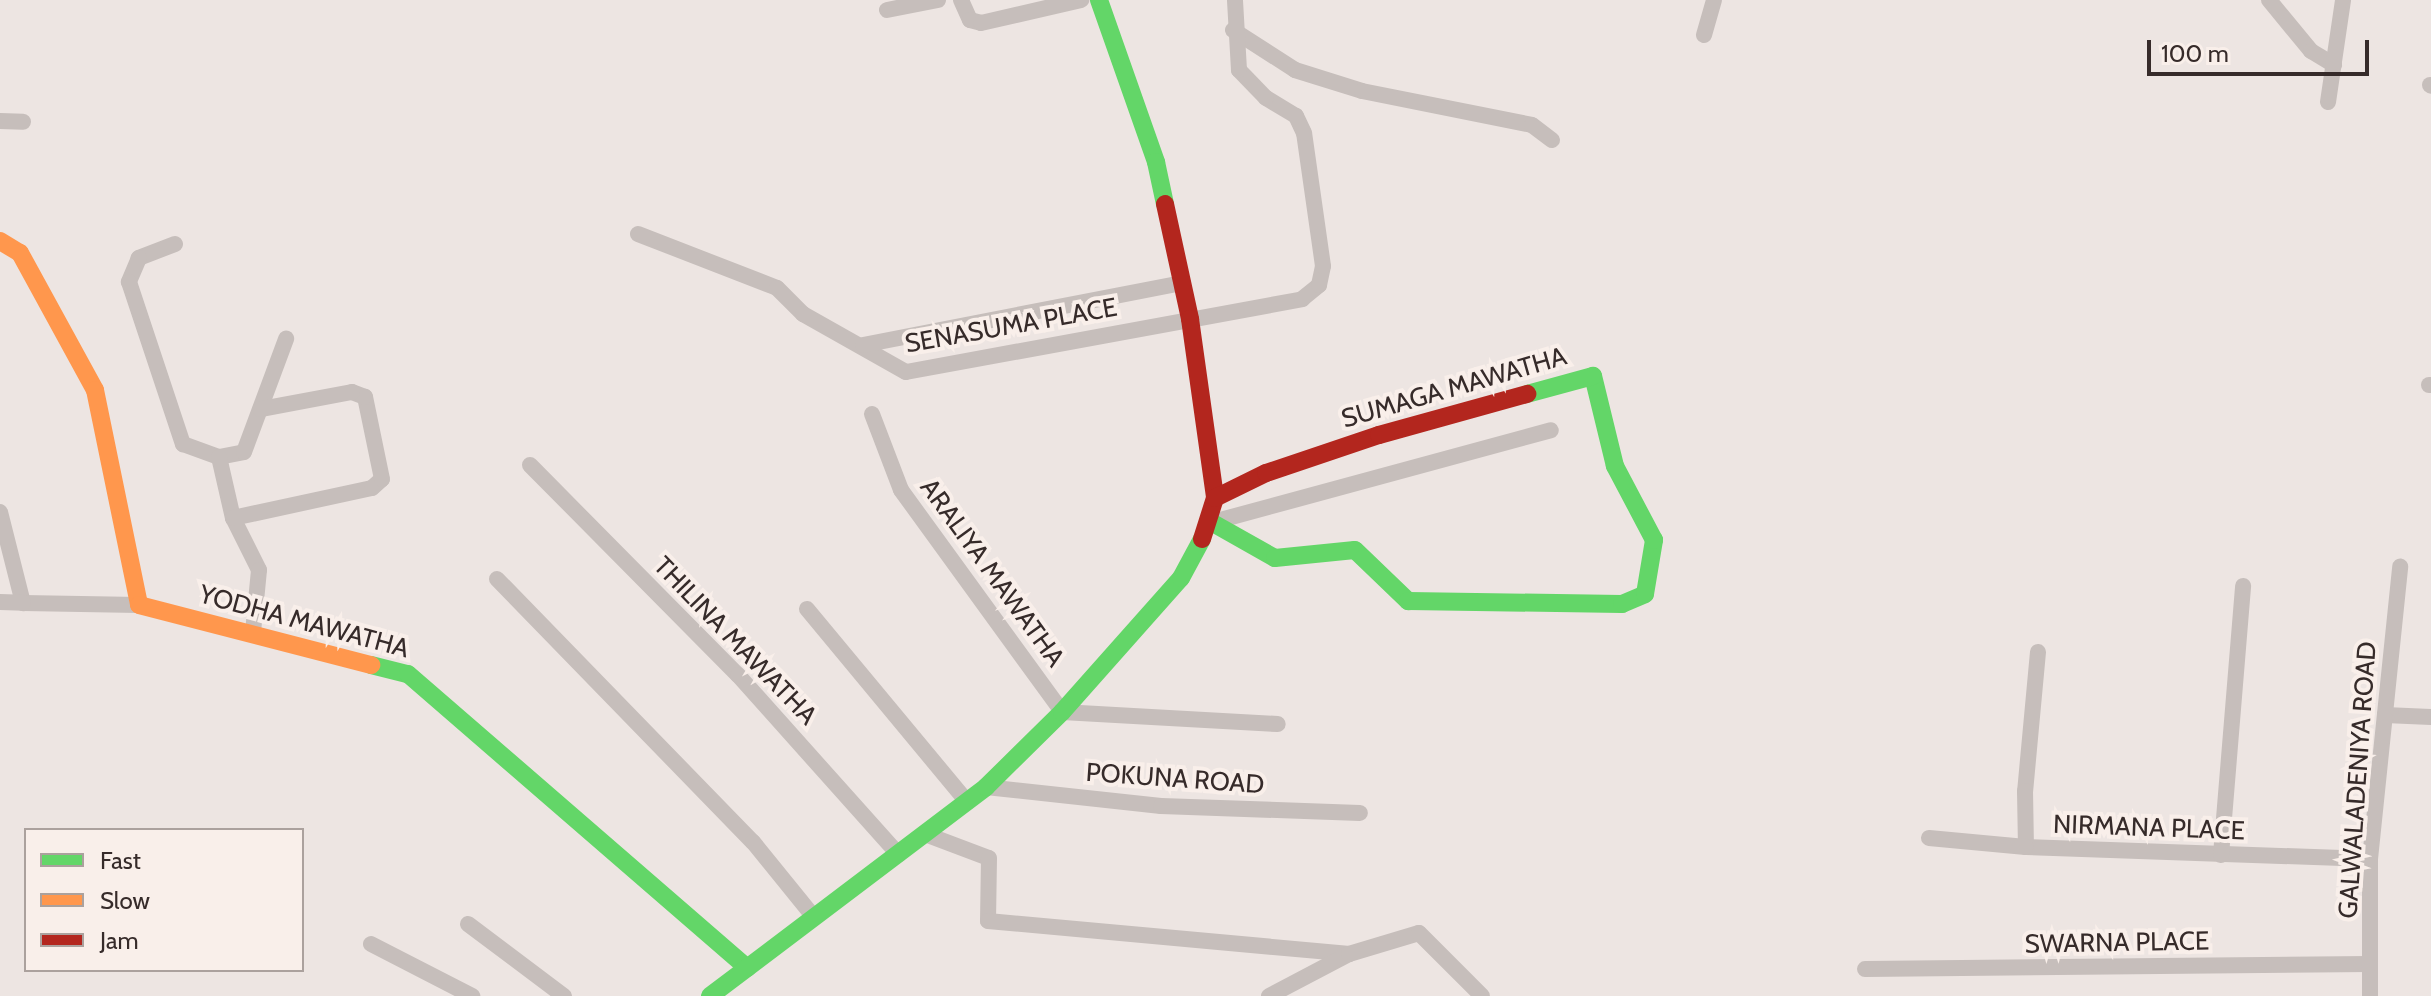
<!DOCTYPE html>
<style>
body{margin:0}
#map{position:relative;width:2431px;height:996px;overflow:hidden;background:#ede5e2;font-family:Cabin,sans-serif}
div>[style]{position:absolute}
.street>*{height:16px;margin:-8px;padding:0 8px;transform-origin:8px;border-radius:8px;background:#c6bebb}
.fast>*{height:18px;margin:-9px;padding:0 9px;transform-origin:9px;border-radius:9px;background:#63d668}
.slow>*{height:18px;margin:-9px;padding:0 9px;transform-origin:9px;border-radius:9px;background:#ff974d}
.jam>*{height:18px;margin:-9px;padding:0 9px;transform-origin:9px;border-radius:9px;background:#b3261e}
span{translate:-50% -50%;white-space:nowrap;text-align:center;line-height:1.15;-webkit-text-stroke:8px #f9efea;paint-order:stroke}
.street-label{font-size:26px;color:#362b2a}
.legend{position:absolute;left:24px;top:828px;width:280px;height:144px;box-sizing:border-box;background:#f9efea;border:2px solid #aba19d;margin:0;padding:10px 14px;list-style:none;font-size:24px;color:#362b2a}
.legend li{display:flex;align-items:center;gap:16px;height:40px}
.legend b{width:40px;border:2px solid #aba19d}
.scale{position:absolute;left:2147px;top:40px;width:222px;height:36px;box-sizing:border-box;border:4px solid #362b2a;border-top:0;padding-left:10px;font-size:24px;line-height:28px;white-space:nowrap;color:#362b2a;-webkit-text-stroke:6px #f9efea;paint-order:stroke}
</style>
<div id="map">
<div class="street">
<div style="left:961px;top:0;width:22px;rotate:66deg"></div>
<div style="left:970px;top:20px;width:11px;rotate:15deg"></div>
<div style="left:981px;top:23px;width:103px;rotate:-13deg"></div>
<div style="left:2269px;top:0;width:66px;rotate:50.5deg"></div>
<div style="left:2311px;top:51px;width:27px;rotate:31deg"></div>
<div style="left:887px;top:10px;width:52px;rotate:-11.1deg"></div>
<div style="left:1233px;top:30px;width:74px;rotate:32.8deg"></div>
<div style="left:1295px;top:70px;width:70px;rotate:17.4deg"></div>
<div style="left:1362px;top:91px;width:173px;rotate:11.3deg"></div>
<div style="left:1532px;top:125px;width:25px;rotate:37deg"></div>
<div style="left:1704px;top:35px;width:36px;rotate:-74deg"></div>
<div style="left:2430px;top:85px;width:1px;rotate:45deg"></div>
<div style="left:2328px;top:102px;width:103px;rotate:-81.6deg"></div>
<div style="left:0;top:121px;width:23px;rotate:2deg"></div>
<div style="left:638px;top:234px;width:149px;rotate:21.2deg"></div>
<div style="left:777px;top:288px;width:37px;rotate:45deg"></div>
<div style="left:803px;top:314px;width:118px;rotate:29.4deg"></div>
<div style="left:906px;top:372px;width:403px;rotate:-10.4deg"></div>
<div style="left:1302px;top:299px;width:22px;rotate:-39deg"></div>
<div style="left:1319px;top:285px;width:19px;rotate:-78deg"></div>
<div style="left:1323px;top:266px;width:134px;rotate:-98.1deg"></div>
<div style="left:1304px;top:133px;width:19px;rotate:-115deg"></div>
<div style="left:1296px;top:116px;width:35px;rotate:-149deg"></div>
<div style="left:1266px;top:98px;width:39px;rotate:-134deg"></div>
<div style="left:1239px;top:70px;width:70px;rotate:-93.3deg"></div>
<div style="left:175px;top:244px;width:39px;rotate:159deg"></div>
<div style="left:139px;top:258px;width:26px;rotate:113deg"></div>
<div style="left:129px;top:282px;width:171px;rotate:71.6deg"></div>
<div style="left:183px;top:444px;width:38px;rotate:20deg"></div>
<div style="left:219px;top:457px;width:25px;rotate:-11deg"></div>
<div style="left:244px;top:452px;width:121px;rotate:-69.6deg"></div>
<div style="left:863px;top:345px;width:325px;rotate:-11deg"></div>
<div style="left:2429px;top:385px;width:2px"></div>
<div style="left:872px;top:414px;width:81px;rotate:69.1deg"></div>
<div style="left:901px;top:490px;width:274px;rotate:54deg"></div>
<div style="left:1062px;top:712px;width:216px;rotate:3.2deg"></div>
<div style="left:219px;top:457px;width:63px;rotate:77.1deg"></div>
<div style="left:233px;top:518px;width:58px;rotate:63.4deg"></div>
<div style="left:259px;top:570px;width:62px;rotate:95.5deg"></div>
<div style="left:530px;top:465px;width:296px;rotate:45.3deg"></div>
<div style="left:738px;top:675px;width:241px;rotate:48.2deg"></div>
<div style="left:0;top:512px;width:94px;rotate:75.8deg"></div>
<div style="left:23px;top:603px;width:116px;rotate:1deg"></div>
<div style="left:233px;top:518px;width:142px;rotate:-12.2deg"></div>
<div style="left:372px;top:488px;width:13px;rotate:-42deg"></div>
<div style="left:382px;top:479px;width:84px;rotate:-101.7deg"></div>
<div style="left:365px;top:397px;width:14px;rotate:-159deg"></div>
<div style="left:352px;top:392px;width:93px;rotate:169.4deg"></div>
<div style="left:1213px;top:522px;width:350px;rotate:-15.2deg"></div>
<div style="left:497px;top:579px;width:367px;rotate:45.8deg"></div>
<div style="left:753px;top:842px;width:95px;rotate:51deg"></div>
<div style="left:0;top:602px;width:23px;rotate:2deg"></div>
<div style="left:807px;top:609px;width:251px;rotate:50.3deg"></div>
<div style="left:2038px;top:652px;width:140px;rotate:95.3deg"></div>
<div style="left:2025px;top:791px;width:56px;rotate:89deg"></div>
<div style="left:2026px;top:847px;width:344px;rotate:2deg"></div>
<div style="left:2385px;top:715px;width:46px;rotate:2.5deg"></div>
<div style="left:986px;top:787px;width:176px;rotate:6.2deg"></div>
<div style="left:1161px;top:806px;width:199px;rotate:2deg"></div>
<div style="left:925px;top:834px;width:68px;rotate:20.6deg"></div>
<div style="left:989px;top:858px;width:63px;rotate:90.9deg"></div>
<div style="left:988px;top:921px;width:363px;rotate:5.2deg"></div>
<div style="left:1929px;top:838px;width:97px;rotate:5.3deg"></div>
<div style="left:2221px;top:855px;width:270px;rotate:-85.3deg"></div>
<div style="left:468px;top:924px;width:120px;rotate:36.9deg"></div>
<div style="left:371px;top:944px;width:114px;rotate:27.2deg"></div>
<div style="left:1865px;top:969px;width:505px;rotate:-0.57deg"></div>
<div style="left:1269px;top:996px;width:90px;rotate:-27.7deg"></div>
<div style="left:1349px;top:954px;width:73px;rotate:-16.7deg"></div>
<div style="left:1419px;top:933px;width:89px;rotate:45deg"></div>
<div style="left:2370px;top:996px;width:137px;rotate:-90deg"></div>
<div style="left:2370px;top:859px;width:294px;rotate:-84.1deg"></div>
</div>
<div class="fast">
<div style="left:1099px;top:0;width:172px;rotate:70.6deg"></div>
<div style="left:1156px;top:162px;width:43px;rotate:77.9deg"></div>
<div style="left:1211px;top:522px;width:73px;rotate:29.4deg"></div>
<div style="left:1275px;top:558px;width:80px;rotate:-5.7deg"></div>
<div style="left:1355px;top:550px;width:74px;rotate:43.9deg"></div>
<div style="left:1408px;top:601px;width:214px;rotate:0.8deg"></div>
<div style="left:1622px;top:604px;width:25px;rotate:-23deg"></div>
<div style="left:1645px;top:594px;width:55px;rotate:-80.5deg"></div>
<div style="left:1654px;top:540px;width:84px;rotate:-117.8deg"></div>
<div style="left:1615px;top:466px;width:93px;rotate:-103.7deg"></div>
<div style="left:1593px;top:376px;width:68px;rotate:164.7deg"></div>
<div style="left:371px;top:665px;width:38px;rotate:14deg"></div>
<div style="left:408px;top:674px;width:449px;rotate:40.9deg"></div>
<div style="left:710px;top:996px;width:346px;rotate:-37.1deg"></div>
<div style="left:986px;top:787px;width:107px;rotate:-44.6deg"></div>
<div style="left:1062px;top:712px;width:179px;rotate:-48.4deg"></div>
<div style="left:1181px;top:578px;width:44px;rotate:-61.7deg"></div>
</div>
<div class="slow">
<div style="left:0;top:241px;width:23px;rotate:31deg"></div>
<div style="left:20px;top:253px;width:156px;rotate:61.3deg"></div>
<div style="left:95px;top:390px;width:219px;rotate:78.4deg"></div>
<div style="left:139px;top:605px;width:240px;rotate:14.5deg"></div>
</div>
<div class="jam">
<div style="left:1165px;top:204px;width:118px;rotate:77.7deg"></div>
<div style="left:1190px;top:319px;width:181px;rotate:82deg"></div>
<div style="left:1215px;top:498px;width:43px;rotate:107.6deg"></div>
<div style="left:1215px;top:498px;width:57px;rotate:-26.1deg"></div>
<div style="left:1266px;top:473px;width:119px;rotate:-18.6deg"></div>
<div style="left:1379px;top:435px;width:154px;rotate:-15.5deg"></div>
</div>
<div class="street-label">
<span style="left:1011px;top:326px;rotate:-10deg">SENASUMA PLACE</span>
<span style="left:1454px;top:388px;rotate:-16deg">SUMAGA MAWATHA</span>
<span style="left:992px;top:573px;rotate:54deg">ARALIYA MAWATHA</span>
<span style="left:304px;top:622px;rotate:15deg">YODHA MAWATHA</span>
<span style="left:735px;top:641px;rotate:46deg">THILINA MAWATHA</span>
<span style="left:1175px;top:779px;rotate:4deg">POKUNA ROAD</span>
<span style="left:2358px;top:780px;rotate:-86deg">GALWALADENIYA ROAD</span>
<span style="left:2149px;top:828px;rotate:2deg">NIRMANA PLACE</span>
<span style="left:2117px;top:943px;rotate:-1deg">SWARNA PLACE</span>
</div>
<ul class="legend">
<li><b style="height:10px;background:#63d668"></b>Fast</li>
<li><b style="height:10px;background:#ff974d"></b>Slow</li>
<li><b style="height:10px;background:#b3261e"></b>Jam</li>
</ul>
<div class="scale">100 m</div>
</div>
